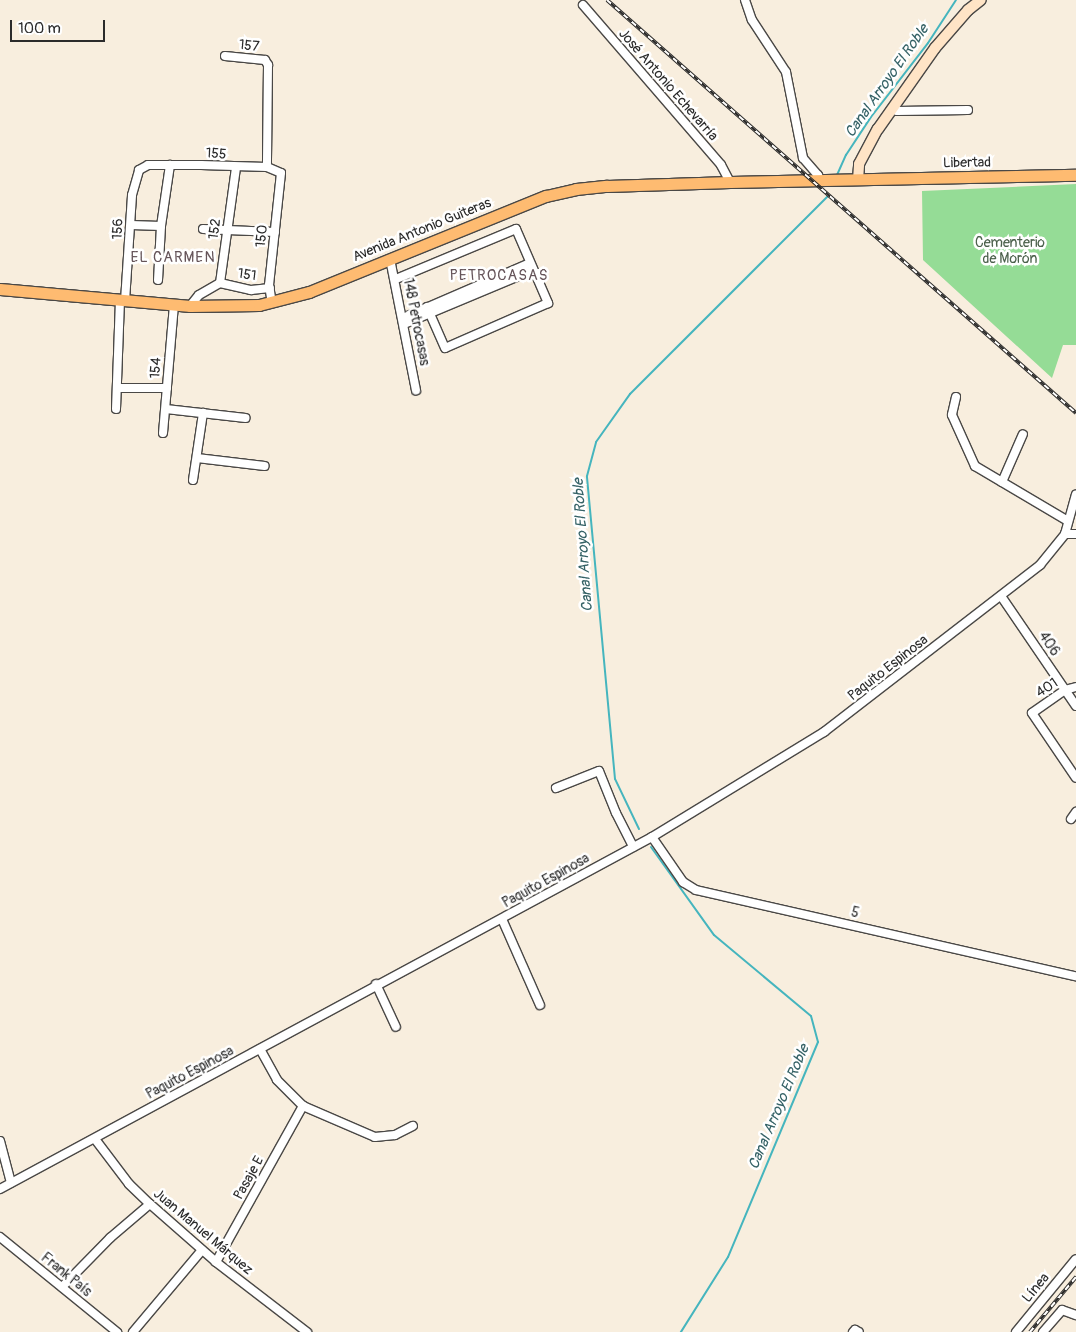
<!DOCTYPE html>
<meta charset="utf-8">
<style>
body{margin:0}
#map{position:relative;width:1076px;height:1332px;overflow:hidden;background:#f8eede;font-family:Pangolin,sans-serif}
div>[style]{position:absolute}
.green>*{inset:0;background:#95dc96}
.stream>*{height:2px;margin:-1px;padding:0 1px;transform-origin:1px;border-radius:1px;background:#45b5be}
.roads{filter:drop-shadow(1px 0 #4a4846) drop-shadow(-1px 0 #4a4846) drop-shadow(0 1px #4a4846) drop-shadow(0 -1px #4a4846)}
.street>*{height:8px;margin:-4px;padding:0 4px;transform-origin:4px;border-radius:4px;background:#fff}
.secondary>*{height:10px;margin:-5px;padding:0 5px;transform-origin:5px;border-radius:5px;background:#ffe4c6}
.primary>*{height:11px;margin:-5.5px;padding:0 5.5px;transform-origin:5.5px;border-radius:5.5px;background:#febb71}
.rail>*{height:4px;margin-top:-2px;transform-origin:0;background:repeating-linear-gradient(90deg,#fff 0 5.5px,#2b2b2b 0 11px);box-sizing:border-box;border-block:1px solid #2b2b2b}
span{translate:-50% -50%;white-space:nowrap;text-align:center;line-height:1.15;-webkit-text-stroke:5px #fff;paint-order:stroke}
.street-label{font-size:14px;color:#2b2b2b}
.park-label{font-size:14px;color:#4b604b}
.water-label{font-size:15px;color:#356266;font-style:italic}
.neighbourhood-label{font-size:15px;color:#655459;letter-spacing:1px}
.scale{position:absolute;left:10px;top:20px;width:95px;height:22px;box-sizing:border-box;border:2px solid #2b2b2b;border-top:0;padding-left:6px;font-size:15px;line-height:18px;white-space:nowrap;color:#2b2b2b;-webkit-text-stroke:4px #fff;paint-order:stroke}
</style>
<div id="map">
<div class="green">
<div style="clip-path:polygon(1076px 184px,1076px 345px,1063px 345px,1052px 378px,923px 260px,922px 191px)"></div>
</div>
<div class="stream">
<div style="left:837px;top:175px;width:22px;rotate:-66deg"></div>
<div style="left:846px;top:155px;width:45px;rotate:-56.7deg"></div>
<div style="left:871px;top:117px;width:93px;rotate:-52.4deg"></div>
<div style="left:928px;top:43px;width:51px;rotate:-56.9deg"></div>
<div style="left:639px;top:829px;width:55px;rotate:-115.6deg"></div>
<div style="left:615px;top:779px;width:304px;rotate:-95.3deg"></div>
<div style="left:587px;top:476px;width:35px;rotate:-75deg"></div>
<div style="left:596px;top:442px;width:59px;rotate:-54.7deg"></div>
<div style="left:630px;top:394px;width:279px;rotate:-45deg"></div>
<div style="left:651px;top:847px;width:108px;rotate:54.4deg"></div>
<div style="left:714px;top:935px;width:126px;rotate:39.9deg"></div>
<div style="left:811px;top:1016px;width:27px;rotate:75deg"></div>
<div style="left:818px;top:1042px;width:233px;rotate:112.7deg"></div>
<div style="left:728px;top:1257px;width:89px;rotate:122.1deg"></div>
</div>
<div class="roads">
<div class="street">
<div style="left:745px;top:0;width:21px;rotate:71deg"></div>
<div style="left:752px;top:20px;width:62px;rotate:56.8deg"></div>
<div style="left:786px;top:72px;width:88px;rotate:78.8deg"></div>
<div style="left:803px;top:158px;width:23px;rotate:49deg"></div>
<div style="left:818px;top:175px;width:6px;rotate:72deg"></div>
<div style="left:583px;top:5px;width:211px;rotate:49.2deg"></div>
<div style="left:721px;top:165px;width:19px;rotate:62deg"></div>
<div style="left:225px;top:56px;width:40px;rotate:5.7deg"></div>
<div style="left:265px;top:60px;width:6px;rotate:59deg"></div>
<div style="left:268px;top:65px;width:102px;rotate:90.6deg"></div>
<div style="left:892px;top:109px;width:5px;rotate:22deg"></div>
<div style="left:897px;top:111px;width:71px;rotate:-0.8deg"></div>
<div style="left:131px;top:225px;width:30px;rotate:2deg"></div>
<div style="left:203px;top:229px;width:72px;rotate:2.4deg"></div>
<div style="left:390px;top:259px;width:134px;rotate:78.8deg"></div>
<div style="left:396px;top:279px;width:130px;rotate:-22.6deg"></div>
<div style="left:516px;top:229px;width:81px;rotate:66.6deg"></div>
<div style="left:548px;top:303px;width:112px;rotate:156.4deg"></div>
<div style="left:445px;top:348px;width:45px;rotate:-113.7deg"></div>
<div style="left:158px;top:280px;width:54px;rotate:-86.8deg"></div>
<div style="left:161px;top:226px;width:62px;rotate:-81.6deg"></div>
<div style="left:220px;top:283px;width:116px;rotate:-82.1deg"></div>
<div style="left:220px;top:283px;width:32px;rotate:13deg"></div>
<div style="left:251px;top:290px;width:19px;rotate:-6deg"></div>
<div style="left:125px;top:301px;width:106px;rotate:-86.2deg"></div>
<div style="left:132px;top:195px;width:26px;rotate:-74deg"></div>
<div style="left:139px;top:170px;width:10px;rotate:-29deg"></div>
<div style="left:148px;top:165px;width:53px"></div>
<div style="left:201px;top:165px;width:66px;rotate:1.7deg"></div>
<div style="left:267px;top:167px;width:15px;rotate:23deg"></div>
<div style="left:281px;top:173px;width:113px;rotate:96.1deg"></div>
<div style="left:269px;top:285px;width:18px;rotate:81deg"></div>
<div style="left:190px;top:306px;width:14px;rotate:-51deg"></div>
<div style="left:199px;top:295px;width:24px;rotate:-30deg"></div>
<div style="left:403px;top:318px;width:138px;rotate:-23.4deg"></div>
<div style="left:404px;top:324px;width:140px;rotate:-22.7deg"></div>
<div style="left:117px;top:388px;width:50px"></div>
<div style="left:956px;top:397px;width:18px;rotate:103deg"></div>
<div style="left:952px;top:415px;width:56px;rotate:65.7deg"></div>
<div style="left:975px;top:466px;width:108px;rotate:30.6deg"></div>
<div style="left:116px;top:409px;width:109px;rotate:-87.9deg"></div>
<div style="left:166px;top:409px;width:80px;rotate:6.5deg"></div>
<div style="left:163px;top:433px;width:128px;rotate:-85.1deg"></div>
<div style="left:197px;top:458px;width:68px;rotate:6.7deg"></div>
<div style="left:193px;top:480px;width:68px;rotate:-81.5deg"></div>
<div style="left:1002px;top:482px;width:52px;rotate:-66.4deg"></div>
<div style="left:1065px;top:534px;width:11px"></div>
<div style="left:1001px;top:596px;width:133px;rotate:55.7deg"></div>
<div style="left:1076px;top:687px;width:11px;rotate:165deg"></div>
<div style="left:1065px;top:690px;width:40px;rotate:145.1deg"></div>
<div style="left:1032px;top:713px;width:78px;rotate:55.9deg"></div>
<div style="left:556px;top:788px;width:46px;rotate:-21.6deg"></div>
<div style="left:599px;top:771px;width:45px;rotate:68deg"></div>
<div style="left:616px;top:813px;width:38px;rotate:63deg"></div>
<div style="left:1071px;top:819px;width:9px;rotate:-54deg"></div>
<div style="left:652px;top:837px;width:55px;rotate:55.4deg"></div>
<div style="left:683px;top:882px;width:15px;rotate:32deg"></div>
<div style="left:696px;top:890px;width:390px;rotate:12.8deg"></div>
<div style="left:502px;top:919px;width:94px;rotate:66.2deg"></div>
<div style="left:376px;top:984px;width:47px;rotate:65.1deg"></div>
<div style="left:260px;top:1049px;width:35px;rotate:61deg"></div>
<div style="left:277px;top:1080px;width:37px;rotate:45deg"></div>
<div style="left:303px;top:1106px;width:78px;rotate:23.3deg"></div>
<div style="left:375px;top:1137px;width:20px;rotate:-6deg"></div>
<div style="left:395px;top:1135px;width:20px;rotate:-27deg"></div>
<div style="left:95px;top:1139px;width:56px;rotate:52.9deg"></div>
<div style="left:129px;top:1184px;width:29px;rotate:44deg"></div>
<div style="left:150px;top:1204px;width:88px;rotate:41.3deg"></div>
<div style="left:216px;top:1262px;width:115px;rotate:37.6deg"></div>
<div style="left:0;top:1141px;width:43px;rotate:75.3deg"></div>
<div style="left:0;top:1189px;width:741px;rotate:-28.36deg"></div>
<div style="left:652px;top:837px;width:202px;rotate:-31.4deg"></div>
<div style="left:824px;top:732px;width:273px;rotate:-37.7deg"></div>
<div style="left:1040px;top:565px;width:40px;rotate:-51deg"></div>
<div style="left:1065px;top:534px;width:41px;rotate:-74.6deg"></div>
<div style="left:0;top:1237px;width:151px;rotate:39.1deg"></div>
<div style="left:216px;top:1262px;width:179px;rotate:-60.9deg"></div>
<div style="left:62px;top:1287px;width:69px;rotate:-45.6deg"></div>
<div style="left:110px;top:1238px;width:52px;rotate:-40.4deg"></div>
<div style="left:133px;top:1332px;width:107px;rotate:-49.9deg"></div>
<div style="left:853px;top:1332px;width:3px;rotate:-45deg"></div>
<div style="left:855px;top:1330px;width:4px;rotate:27deg"></div>
<div style="left:1016px;top:1332px;width:94px;rotate:-50.6deg"></div>
<div style="left:1043px;top:1332px;width:29px;rotate:-49deg"></div>
<div style="left:1062px;top:1310px;width:15px;rotate:20deg"></div>
</div>
<div class="secondary">
<div style="left:858px;top:180px;width:16px;rotate:-86deg"></div>
<div style="left:859px;top:164px;width:40px;rotate:-62deg"></div>
<div style="left:878px;top:129px;width:99px;rotate:-54.9deg"></div>
<div style="left:935px;top:48px;width:50px;rotate:-49deg"></div>
<div style="left:968px;top:10px;width:16px;rotate:-38deg"></div>
</div>
<div class="primary">
<div style="left:0;top:289px;width:191px;rotate:5.1deg"></div>
<div style="left:190px;top:306px;width:69px;rotate:-0.8deg"></div>
<div style="left:259px;top:305px;width:52px;rotate:-14.6deg"></div>
<div style="left:309px;top:292px;width:256px;rotate:-22.1deg"></div>
<div style="left:546px;top:196px;width:31px;rotate:-13deg"></div>
<div style="left:576px;top:189px;width:31px;rotate:-6deg"></div>
<div style="left:607px;top:186px;width:123px;rotate:-1.9deg"></div>
<div style="left:730px;top:182px;width:346px;rotate:-1.2deg"></div>
</div>
</div>
<div class="rail">
<div style="left:607px;top:0;width:625px;rotate:41.37deg"></div>
<div style="left:1030px;top:1332px;width:72px;rotate:-50.1deg"></div>
</div>
<div class="street-label">
<span style="left:249px;top:46px;rotate:6deg">157</span>
<span style="left:668px;top:85px;rotate:49deg">José Antonio Echevarría</span>
<span style="left:216px;top:154px;rotate:4deg">155</span>
<span style="left:967px;top:163px;rotate:-1deg">Libertad</span>
<span style="left:118px;top:229px;rotate:-87deg">156</span>
<span style="left:215px;top:229px;rotate:-82deg">152</span>
<span style="left:422px;top:230px;rotate:-22deg">Avenida Antonio Guiteras</span>
<span style="left:262px;top:236px;rotate:-84deg">150</span>
<span style="left:247px;top:275px;rotate:8deg">151</span>
<span style="left:416px;top:322px;rotate:79deg">148 Petrocasas</span>
<span style="left:156px;top:368px;rotate:-86deg">154</span>
<span style="left:1049px;top:644px;rotate:56deg">406</span>
<span style="left:888px;top:668px;rotate:-38deg">Paquito Espinosa</span>
<span style="left:1047px;top:688px;rotate:-33deg">401</span>
<span style="left:546px;top:881px;rotate:-29deg">Paquito Espinosa</span>
<span style="left:855px;top:913px;rotate:13deg">5</span>
<span style="left:190px;top:1073px;rotate:-28deg">Paquito Espinosa</span>
<span style="left:249px;top:1178px;rotate:-61deg">Pasaje E</span>
<span style="left:203px;top:1232px;rotate:40deg">Juan Manuel Márquez</span>
<span style="left:66px;top:1275px;rotate:39deg">Frank País</span>
<span style="left:1036px;top:1288px;rotate:-50deg">Línea</span>
</div>
<div class="park-label">
<span style="left:1010px;top:251px">Cementerio<br>de Morón</span>
</div>
<div class="water-label">
<span style="left:887px;top:81px;rotate:-55deg">Canal Arroyo El Roble</span>
<span style="left:583px;top:545px;rotate:-94deg">Canal Arroyo El Roble</span>
<span style="left:779px;top:1107px;rotate:-67deg">Canal Arroyo El Roble</span>
</div>
<div class="neighbourhood-label">
<span style="left:173px;top:258px">EL CARMEN</span>
<span style="left:499px;top:276px">PETROCASAS</span>
</div>
<div class="scale">100 m</div>
</div>
